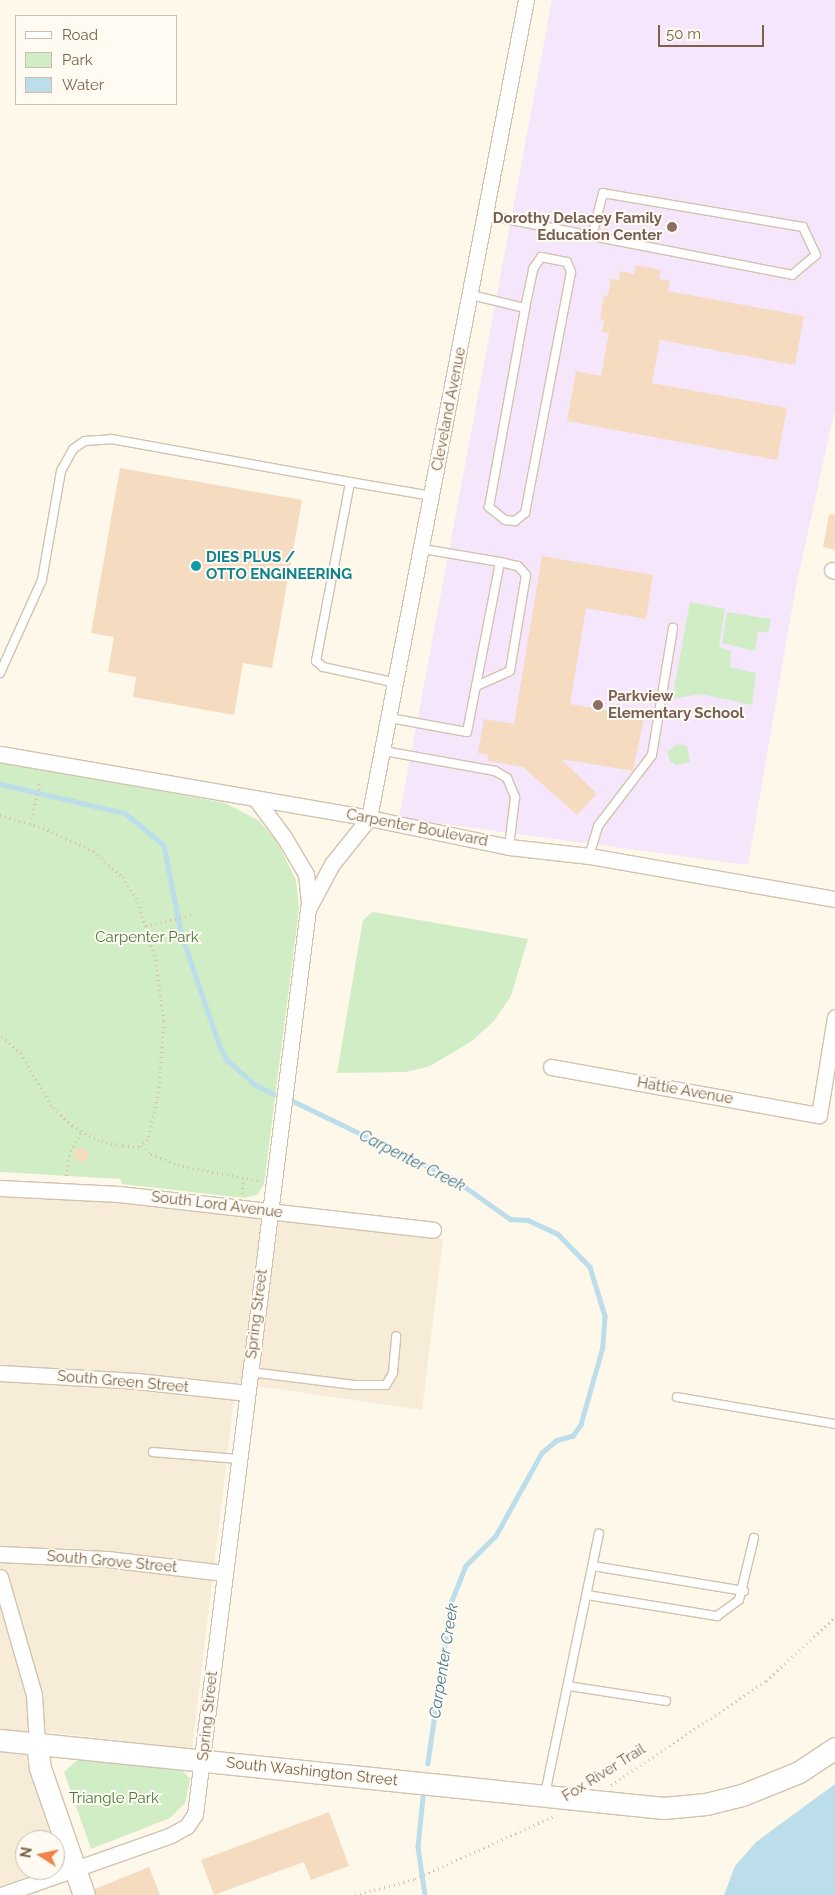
<!DOCTYPE html>
<style>
body{margin:0}
#map{position:relative;width:835px;height:1895px;overflow:hidden;background:#fef8ea;font-family:Raleway,sans-serif}
div>[style]{position:absolute}
.residential>*{inset:0;background:#f6ecd7}
.education>*{inset:0;background:#f6e6fb}
.green>*{inset:0;background:#d1edc6}
.water>*{inset:0;background:#bcddea}
.stream>*{height:4.5px;margin:-2.25px;padding:0 2.25px;transform-origin:2.25px;border-radius:2.25px;background:#bcddea}
.building>*{inset:0;background:#f5dbbf}
.path>*{height:2.5px;margin-top:-1.25px;transform-origin:0;background:repeating-linear-gradient(90deg,#dbbfa1 0 1px,transparent 0 5px)}
.roads{filter:drop-shadow(1px 0 #d2c2ae) drop-shadow(-1px 0 #d2c2ae) drop-shadow(0 1px #d2c2ae) drop-shadow(0 -1px #d2c2ae)}
.lane>*{height:8px;margin:-4px;padding:0 4px;transform-origin:4px;border-radius:4px;background:#fff}
.street>*{height:15px;margin:-7.5px;padding:0 7.5px;transform-origin:7.5px;border-radius:7.5px;background:#fff}
.secondary>*{height:21px;margin:-10.5px;padding:0 10.5px;transform-origin:10.5px;border-radius:10.5px;background:#fff}
.dots>*{width:14px;height:14px;translate:-50% -50%;box-sizing:border-box;border:2px solid #fffbf2;border-radius:50%}
span{translate:-50% -50%;white-space:nowrap;text-align:center;line-height:1.15;-webkit-text-stroke:4px #fffbf2;paint-order:stroke}
.education-label{font-size:15px;color:#785e54;font-weight:700}
.right{translate:-100% -50%;text-align:right}
.left{translate:0 -50%;text-align:left}
.street-label{font-size:15px;color:#7b624a}
.culture-label{font-size:15px;color:#0d838f;font-weight:700}
.park-label{font-size:15px;color:#497b3e}
.water-label{font-size:16px;color:#417a90;font-style:italic}
.legend{position:absolute;left:15px;top:15px;width:162px;height:90px;box-sizing:border-box;background:#fffbf2;border:1px solid #cabeaf;margin:0;padding:6px 9px;list-style:none;font-size:15px;color:#7b624a}
.legend li{display:flex;align-items:center;gap:10px;height:25px}
.legend b{width:25px;border:1px solid #cabeaf}
.north{position:absolute;left:15px;top:1830px;width:50px;height:50px;box-sizing:border-box;background:#fffbf2;border:1px solid #cabeaf;border-radius:50%;rotate:280deg;font-size:14px;font-weight:700;line-height:20px;text-align:center;color:#7b624a}
.north::after{content:'';display:block;margin:auto;width:18px;height:22px;background:#ee8248;clip-path:polygon(50% 0,100% 100%,50% 72%,0 100%)}
.scale{position:absolute;left:658px;top:25px;width:106px;height:22px;box-sizing:border-box;border:2px solid #7b624a;border-top:0;padding-left:6px;font-size:15px;line-height:18px;white-space:nowrap;color:#7b624a;-webkit-text-stroke:4px #fffbf2;paint-order:stroke}
</style>
<div id="map">
<div class="residential">
<div style="clip-path:polygon(0 1193px,109px 1196px,443px 1239px,422px 1410px,236px 1383px,192px 1749px,31px 1730px,26px 1761px,52px 1840px,25px 1840px,25px 1870px,46px 1870px,0 1886px)"></div>
</div>
<div class="education">
<div style="clip-path:polygon(552px 0,835px 0,835px 409px,795px 591px,748px 865px,399px 818px)"></div>
</div>
<div class="green">
<div style="clip-path:polygon(690px 602px,725px 609px,719px 647px,731px 651px,730px 667px,756px 673px,752px 705px,701px 694px,672px 699px)"></div>
<div style="clip-path:polygon(727px 612px,771px 619px,768px 633px,758px 631px,755px 651px,722px 643px)"></div>
<div style="clip-path:polygon(677px 744px,687px 746px,690px 762px,676px 765px,670px 761px,667px 752px)"></div>
<div style="clip-path:polygon(0 761px,225px 803px,258px 820px,276px 840px,296px 880px,299px 909px,264px 1184px,257px 1195px,244px 1198px,122px 1184px,120px 1179px,0 1172px)"></div>
<div style="clip-path:polygon(373px 912px,528px 939px,511px 996px,494px 1021px,472px 1041px,430px 1066px,406px 1072px,337px 1073px,363px 920px)"></div>
<div style="clip-path:polygon(80px 1758px,180px 1767px,190px 1779px,185px 1803px,170px 1818px,91px 1849px,64px 1772px)"></div>
</div>
<div class="water">
<div style="clip-path:polygon(835px 1784px,835px 1895px,724px 1895px,735px 1866px,756px 1842px)"></div>
</div>
<div class="stream">
<div style="left:0;top:784px;width:128px;rotate:13.1deg"></div>
<div style="left:125px;top:813px;width:50px;rotate:39.4deg"></div>
<div style="left:164px;top:845px;width:89px;rotate:78.9deg"></div>
<div style="left:181px;top:932px;width:121px;rotate:71.3deg"></div>
<div style="left:220px;top:1047px;width:16px;rotate:60deg"></div>
<div style="left:228px;top:1061px;width:35px;rotate:41deg"></div>
<div style="left:254px;top:1084px;width:22px;rotate:27deg"></div>
<div style="left:293px;top:1101px;width:179px;rotate:25.8deg"></div>
<div style="left:454px;top:1179px;width:69px;rotate:35.5deg"></div>
<div style="left:510px;top:1219px;width:18px;rotate:3deg"></div>
<div style="left:528px;top:1220px;width:33px;rotate:25deg"></div>
<div style="left:558px;top:1234px;width:46px;rotate:45.9deg"></div>
<div style="left:590px;top:1267px;width:51px;rotate:73deg"></div>
<div style="left:605px;top:1316px;width:31px;rotate:94deg"></div>
<div style="left:603px;top:1347px;width:81px;rotate:105.8deg"></div>
<div style="left:581px;top:1425px;width:14px;rotate:126deg"></div>
<div style="left:573px;top:1436px;width:18px;rotate:164deg"></div>
<div style="left:556px;top:1441px;width:18px;rotate:139deg"></div>
<div style="left:542px;top:1453px;width:95px;rotate:119deg"></div>
<div style="left:496px;top:1536px;width:42px;rotate:135deg"></div>
<div style="left:466px;top:1566px;width:40px;rotate:112deg"></div>
<div style="left:451px;top:1603px;width:162px;rotate:98.2deg"></div>
<div style="left:423px;top:1797px;width:50px;rotate:95.7deg"></div>
<div style="left:418px;top:1847px;width:49px;rotate:81.7deg"></div>
</div>
<div class="building">
<div style="clip-path:polygon(636px 265px,661px 270px,659px 279px,670px 281px,668px 291px,804px 316px,795px 365px,660px 340px,652px 383px,787px 408px,777px 460px,567px 421px,576px 371px,601px 376px,609px 333px,602px 332px,604px 320px,600px 319px,604px 295px,608px 296px,611px 279px,619px 280px,620px 271px,634px 274px)"></div>
<div style="clip-path:polygon(120px 468px,302px 500px,272px 668px,243px 663px,234px 715px,133px 697px,136px 677px,108px 672px,114px 637px,91px 633px)"></div>
<div style="clip-path:polygon(829px 514px,835px 515px,835px 550px,823px 547px)"></div>
<div style="clip-path:polygon(542px 556px,653px 575px,646px 619px,586px 608px,570px 704px,644px 717px,633px 771px,561px 759px,597px 794px,577px 815px,523px 767px,488px 761px,488px 755px,478px 753px,484px 719px,514px 724px)"></div>
<div style="clip-path:polygon(84px 1148px,89px 1154px,86px 1161px,79px 1162px,74px 1156px,77px 1149px)"></div>
<div style="clip-path:polygon(329px 1812px,349px 1866px,311px 1880px,304px 1862px,214px 1895px,201px 1860px)"></div>
<div style="clip-path:polygon(149px 1867px,160px 1895px,96px 1895px,95px 1889px)"></div>
</div>
<div class="path">
<div style="left:0;top:815px;width:45px;rotate:16.8deg"></div>
<div style="left:43px;top:828px;width:56px;rotate:24.3deg"></div>
<div style="left:94px;top:851px;width:39px;rotate:42deg"></div>
<div style="left:123px;top:877px;width:29px;rotate:59deg"></div>
<div style="left:138px;top:902px;width:61px;rotate:72.8deg"></div>
<div style="left:156px;top:960px;width:63px;rotate:82.6deg"></div>
<div style="left:164px;top:1022px;width:70px;rotate:94.1deg"></div>
<div style="left:159px;top:1092px;width:49px;rotate:102.9deg"></div>
<div style="left:148px;top:1140px;width:11px;rotate:142deg"></div>
<div style="left:139px;top:1147px;width:17px;rotate:-177deg"></div>
<div style="left:122px;top:1146px;width:24px;rotate:-168deg"></div>
<div style="left:99px;top:1141px;width:31px;rotate:-151deg"></div>
<div style="left:72px;top:1126px;width:29px;rotate:-136deg"></div>
<div style="left:51px;top:1106px;width:60px;rotate:-120deg"></div>
<div style="left:21px;top:1054px;width:28px;rotate:-138deg"></div>
<div style="left:30px;top:824px;width:45px;rotate:-77.2deg"></div>
<div style="left:146px;top:926px;width:46px;rotate:-13.7deg"></div>
<div style="left:142px;top:1145px;width:13px;rotate:45deg"></div>
<div style="left:151px;top:1154px;width:29px;rotate:22deg"></div>
<div style="left:178px;top:1165px;width:84px;rotate:11deg"></div>
<div style="left:66px;top:1176px;width:25px;rotate:-81deg"></div>
<div style="left:70px;top:1151px;width:21px;rotate:-59deg"></div>
<div style="left:242px;top:1194px;width:16px;rotate:-86deg"></div>
<div style="left:611px;top:1785px;width:187px;rotate:-33.9deg"></div>
<div style="left:766px;top:1681px;width:94px;rotate:-42.8deg"></div>
<div style="left:355px;top:1895px;width:62px;rotate:-14.9deg"></div>
<div style="left:415px;top:1879px;width:155px;rotate:-24.4deg"></div>
</div>
<div class="roads">
<div class="lane">
<div style="left:486px;top:215px;width:108px;rotate:11.2deg"></div>
<div style="left:592px;top:236px;width:204px;rotate:11deg"></div>
<div style="left:792px;top:275px;width:31px;rotate:-40deg"></div>
<div style="left:816px;top:255px;width:31px;rotate:-115deg"></div>
<div style="left:803px;top:227px;width:203px;rotate:-170.4deg"></div>
<div style="left:603px;top:193px;width:44px;rotate:104.3deg"></div>
<div style="left:471px;top:295px;width:56px;rotate:13.5deg"></div>
<div style="left:525px;top:308px;width:40px;rotate:-78deg"></div>
<div style="left:533px;top:269px;width:14px;rotate:-56deg"></div>
<div style="left:541px;top:257px;width:26px;rotate:11deg"></div>
<div style="left:567px;top:262px;width:11px;rotate:68deg"></div>
<div style="left:571px;top:272px;width:245px;rotate:100.8deg"></div>
<div style="left:525px;top:513px;width:13px;rotate:141deg"></div>
<div style="left:515px;top:521px;width:10px;rotate:-174deg"></div>
<div style="left:505px;top:520px;width:21px;rotate:-141deg"></div>
<div style="left:489px;top:507px;width:202px;rotate:-79.7deg"></div>
<div style="left:423px;top:549px;width:78px;rotate:9.6deg"></div>
<div style="left:500px;top:562px;width:18px;rotate:13deg"></div>
<div style="left:518px;top:566px;width:12px;rotate:48deg"></div>
<div style="left:526px;top:575px;width:97px;rotate:99.5deg"></div>
<div style="left:510px;top:671px;width:37px;rotate:156deg"></div>
<div style="left:0;top:673px;width:102px;rotate:-65.7deg"></div>
<div style="left:42px;top:580px;width:111px;rotate:-80.1deg"></div>
<div style="left:61px;top:471px;width:25px;rotate:-61deg"></div>
<div style="left:73px;top:449px;width:14px;rotate:-34deg"></div>
<div style="left:85px;top:441px;width:26px;rotate:-4deg"></div>
<div style="left:111px;top:439px;width:243px;rotate:10.2deg"></div>
<div style="left:397px;top:683px;width:76px;rotate:-167.8deg"></div>
<div style="left:323px;top:667px;width:9px;rotate:-139deg"></div>
<div style="left:316px;top:661px;width:182px;rotate:-79.2deg"></div>
<div style="left:350px;top:482px;width:83px;rotate:9.7deg"></div>
<div style="left:390px;top:718px;width:78px;rotate:10.3deg"></div>
<div style="left:467px;top:732px;width:173px;rotate:-79deg"></div>
<div style="left:384px;top:751px;width:113px;rotate:10.2deg"></div>
<div style="left:495px;top:771px;width:14px;rotate:30deg"></div>
<div style="left:507px;top:778px;width:21px;rotate:67deg"></div>
<div style="left:515px;top:797px;width:50px;rotate:96.8deg"></div>
<div style="left:589px;top:856px;width:31px;rotate:-73deg"></div>
<div style="left:598px;top:826px;width:89px;rotate:-52.7deg"></div>
<div style="left:652px;top:755px;width:129px;rotate:-80.6deg"></div>
<div style="left:250px;top:1372px;width:105px;rotate:7.1deg"></div>
<div style="left:354px;top:1385px;width:32px"></div>
<div style="left:386px;top:1385px;width:14px;rotate:-60deg"></div>
<div style="left:393px;top:1373px;width:37px;rotate:-85deg"></div>
<div style="left:677px;top:1397px;width:160px;rotate:9.7deg"></div>
<div style="left:153px;top:1452px;width:85px;rotate:4.7deg"></div>
<div style="left:593px;top:1566px;width:153px;rotate:9.4deg"></div>
<div style="left:587px;top:1595px;width:132px;rotate:9.2deg"></div>
<div style="left:717px;top:1616px;width:27px;rotate:-36deg"></div>
<div style="left:739px;top:1600px;width:64px;rotate:-76.4deg"></div>
<div style="left:568px;top:1686px;width:99px;rotate:8.7deg"></div>
<div style="left:545px;top:1794px;width:266px;rotate:-78.3deg"></div>
</div>
<div class="street">
<div style="left:832px;top:570px;width:3px;rotate:18deg"></div>
<div style="left:0;top:754px;width:375px;rotate:9.8deg"></div>
<div style="left:369px;top:818px;width:143px;rotate:11.7deg"></div>
<div style="left:509px;top:847px;width:81px;rotate:6.4deg"></div>
<div style="left:589px;top:856px;width:250px;rotate:9.9deg"></div>
<div style="left:255px;top:798px;width:49px;rotate:53.4deg"></div>
<div style="left:284px;top:837px;width:43px;rotate:59.3deg"></div>
<div style="left:306px;top:874px;width:31px;rotate:84deg"></div>
<div style="left:551px;top:1067px;width:272px;rotate:10.2deg"></div>
<div style="left:819px;top:1115px;width:99px;rotate:-80.7deg"></div>
<div style="left:0;top:1188px;width:119px;rotate:2.9deg"></div>
<div style="left:119px;top:1194px;width:316px;rotate:6.5deg"></div>
<div style="left:0;top:1373px;width:137px;rotate:3.3deg"></div>
<div style="left:137px;top:1381px;width:111px;rotate:6.2deg"></div>
<div style="left:0;top:1554px;width:107px;rotate:2.7deg"></div>
<div style="left:107px;top:1559px;width:118px;rotate:6.8deg"></div>
<div style="left:0;top:1577px;width:123px;rotate:73.9deg"></div>
<div style="left:34px;top:1695px;width:49px;rotate:86.5deg"></div>
<div style="left:1px;top:1895px;width:180px;rotate:-19.4deg"></div>
<div style="left:171px;top:1835px;width:18px;rotate:-29deg"></div>
<div style="left:187px;top:1826px;width:14px;rotate:-56deg"></div>
<div style="left:195px;top:1814px;width:912px;rotate:-82.88deg"></div>
<div style="left:308px;top:909px;width:51px;rotate:-61.9deg"></div>
<div style="left:332px;top:864px;width:59px;rotate:-51.2deg"></div>
<div style="left:369px;top:818px;width:833px;rotate:-79.14deg"></div>
</div>
<div class="secondary">
<div style="left:0;top:1740px;width:667px;rotate:5.85deg"></div>
<div style="left:664px;top:1808px;width:42px;rotate:-5.4deg"></div>
<div style="left:706px;top:1804px;width:37px;rotate:-14deg"></div>
<div style="left:742px;top:1795px;width:61px;rotate:-22deg"></div>
<div style="left:799px;top:1772px;width:43px;rotate:-33.7deg"></div>
<div style="left:37px;top:1744px;width:24px;rotate:83deg"></div>
<div style="left:40px;top:1768px;width:134px;rotate:70.9deg"></div>
</div>
</div>
<div class="dots">
<div style="left:672px;top:227px;background:#8d6e63"></div>
<div style="left:196px;top:566px;background:#0f9aa8"></div>
<div style="left:598px;top:705px;background:#8d6e63"></div>
</div>
<div class="education-label">
<span class="right" style="left:662px;top:227px">Dorothy Delacey Family<br>Education Center</span>
<span class="left" style="left:608px;top:705px">Parkview<br>Elementary School</span>
</div>
<div class="street-label">
<span style="left:449px;top:409px;rotate:-79deg">Cleveland Avenue</span>
<span style="left:417px;top:828px;rotate:11deg">Carpenter Boulevard</span>
<span style="left:685px;top:1091px;rotate:10deg">Hattie Avenue</span>
<span style="left:217px;top:1205px;rotate:7deg">South Lord Avenue</span>
<span style="left:257px;top:1314px;rotate:-83deg">Spring Street</span>
<span style="left:123px;top:1382px;rotate:5deg">South Green Street</span>
<span style="left:112px;top:1562px;rotate:5deg">South Grove Street</span>
<span style="left:208px;top:1716px;rotate:-84deg">Spring Street</span>
<span style="left:312px;top:1772px;rotate:6deg">South Washington Street</span>
<span style="left:604px;top:1773px;rotate:-32deg">Fox River Trail</span>
</div>
<div class="culture-label">
<span class="left" style="left:206px;top:566px">DIES PLUS /<br>OTTO ENGINEERING</span>
</div>
<div class="park-label">
<span style="left:147px;top:938px">Carpenter Park</span>
<span style="left:114px;top:1799px">Triangle Park</span>
</div>
<div class="water-label">
<span style="left:412px;top:1161px;rotate:27deg">Carpenter Creek</span>
<span style="left:444px;top:1661px;rotate:-81deg">Carpenter Creek</span>
</div>
<ul class="legend">
<li><b style="height:6px;background:#fff"></b>Road</li>
<li><b style="height:14px;background:#d1edc6"></b>Park</li>
<li><b style="height:14px;background:#bcddea"></b>Water</li>
</ul>
<div class="north">N</div>
<div class="scale">50 m</div>
</div>
